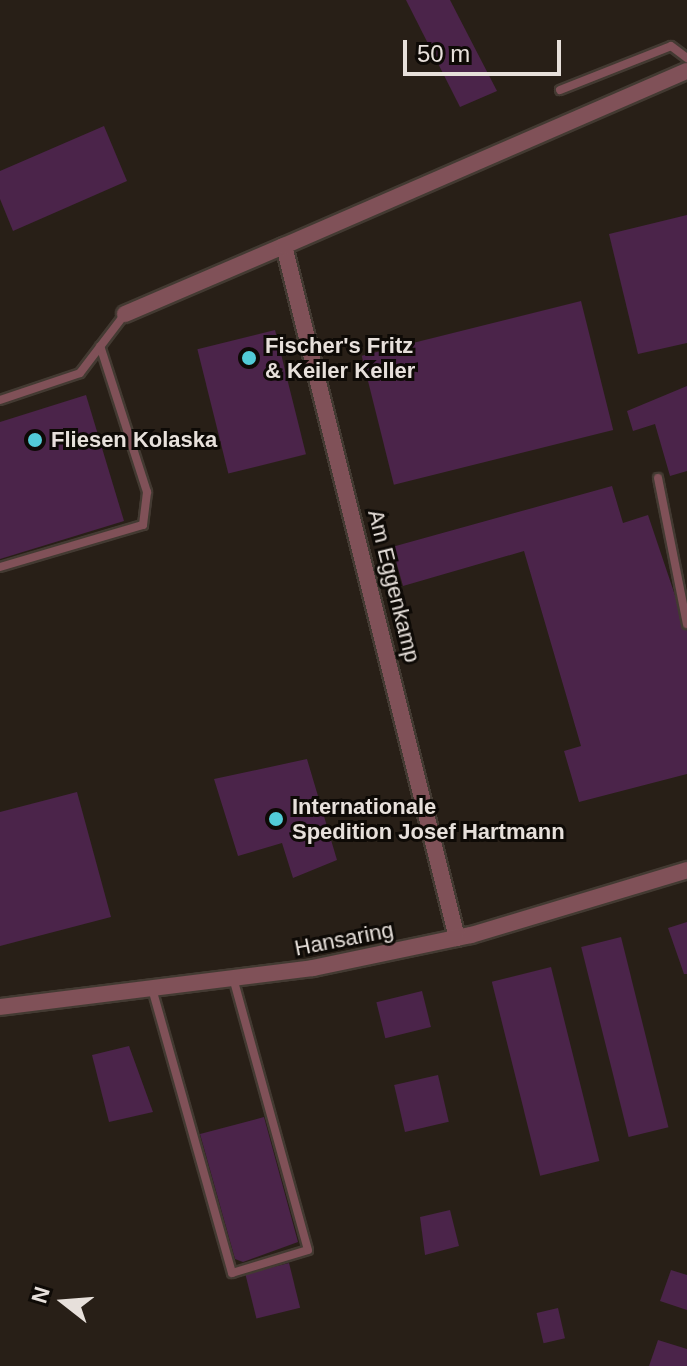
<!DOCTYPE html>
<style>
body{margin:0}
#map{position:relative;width:687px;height:1366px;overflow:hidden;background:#281f17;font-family:Arial,sans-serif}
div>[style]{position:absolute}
.building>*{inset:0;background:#4b244a;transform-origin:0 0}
.roads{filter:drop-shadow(2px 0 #433a32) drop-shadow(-2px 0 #433a32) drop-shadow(0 2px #433a32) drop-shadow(0 -2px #433a32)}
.lane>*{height:8px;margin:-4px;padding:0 4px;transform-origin:4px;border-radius:4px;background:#805158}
.street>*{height:16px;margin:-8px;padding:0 8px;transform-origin:8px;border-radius:8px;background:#805158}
.dots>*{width:22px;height:22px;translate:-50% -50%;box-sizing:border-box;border:4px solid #0e0a06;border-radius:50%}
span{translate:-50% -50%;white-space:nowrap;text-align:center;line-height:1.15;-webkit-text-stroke:6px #0e0a06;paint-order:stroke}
.poi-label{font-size:22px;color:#e7e0db;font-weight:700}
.left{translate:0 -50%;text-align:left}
.street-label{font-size:22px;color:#e7e0db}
.north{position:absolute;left:24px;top:1262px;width:80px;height:80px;-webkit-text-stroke:6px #0e0a06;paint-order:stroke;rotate:287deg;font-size:22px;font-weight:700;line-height:32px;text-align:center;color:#e7e0db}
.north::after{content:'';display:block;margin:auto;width:28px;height:36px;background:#e7e0db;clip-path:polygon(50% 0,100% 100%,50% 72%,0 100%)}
.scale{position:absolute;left:403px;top:40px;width:158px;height:36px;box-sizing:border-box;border:4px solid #e7e0db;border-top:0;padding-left:10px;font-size:24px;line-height:28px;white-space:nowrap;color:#e7e0db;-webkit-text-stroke:6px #0e0a06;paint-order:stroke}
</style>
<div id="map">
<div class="building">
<div style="clip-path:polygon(406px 0,450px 0,497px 91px,460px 107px)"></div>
<div style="clip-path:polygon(104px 126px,127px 181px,13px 231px,0 199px,0 171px)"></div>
<div style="clip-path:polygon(687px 215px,687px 343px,638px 354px,609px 234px)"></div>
<div style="left:581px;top:301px;width:133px;height:226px;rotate:76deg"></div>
<div style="left:275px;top:330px;width:128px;height:80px;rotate:76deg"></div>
<div style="clip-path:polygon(687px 386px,687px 471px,670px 476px,655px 424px,633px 431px,627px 411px)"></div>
<div style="clip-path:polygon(86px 395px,124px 521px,0 559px,0 422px)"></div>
<div style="clip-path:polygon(612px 486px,623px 523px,648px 515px,687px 631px,687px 774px,579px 802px,564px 751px,581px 746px,524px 551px,403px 586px,392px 547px)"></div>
<div style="clip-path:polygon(307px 759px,337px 860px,293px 878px,282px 843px,238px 856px,214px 779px)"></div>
<div style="clip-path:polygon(77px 792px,111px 917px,0 946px,0 812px)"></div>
<div style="clip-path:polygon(687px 922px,687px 974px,684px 974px,668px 928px)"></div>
<div style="left:621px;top:937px;width:196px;height:41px;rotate:76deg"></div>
<div style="left:551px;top:967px;width:200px;height:61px;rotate:76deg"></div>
<div style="left:422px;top:991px;width:37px;height:47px;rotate:76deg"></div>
<div style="clip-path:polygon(129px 1046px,153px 1112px,109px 1122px,92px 1055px)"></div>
<div style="left:438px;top:1075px;width:48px;height:45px;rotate:77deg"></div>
<div style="clip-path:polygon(264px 1117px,298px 1242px,243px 1262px,235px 1259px,200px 1134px)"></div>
<div style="clip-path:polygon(450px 1210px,459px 1246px,425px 1255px,420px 1217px)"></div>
<div style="left:289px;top:1263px;width:46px;height:45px;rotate:76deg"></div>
<div style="clip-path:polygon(671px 1270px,687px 1275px,687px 1310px,660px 1301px)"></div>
<div style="left:558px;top:1308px;width:31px;height:22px;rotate:77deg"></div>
<div style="clip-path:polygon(658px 1340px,687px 1349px,687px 1366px,649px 1366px)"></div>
</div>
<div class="roads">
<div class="lane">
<div style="left:560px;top:90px;width:119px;rotate:-21.6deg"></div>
<div style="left:671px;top:46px;width:20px;rotate:37deg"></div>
<div style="left:0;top:400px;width:84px;rotate:-18.6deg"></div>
<div style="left:80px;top:373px;width:74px;rotate:-52.7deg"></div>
<div style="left:658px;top:478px;width:149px;rotate:78.8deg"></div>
<div style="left:0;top:567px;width:149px;rotate:-16.4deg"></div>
<div style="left:143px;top:525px;width:33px;rotate:-83deg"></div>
<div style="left:147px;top:492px;width:153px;rotate:-107.8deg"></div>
<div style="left:153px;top:992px;width:292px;rotate:74.3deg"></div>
<div style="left:232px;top:1273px;width:79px;rotate:-16.8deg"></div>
<div style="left:308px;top:1250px;width:279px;rotate:-105.4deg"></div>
</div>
<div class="street">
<div style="left:125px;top:314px;width:173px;rotate:-23.2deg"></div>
<div style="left:457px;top:938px;width:713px;rotate:-104.04deg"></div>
<div style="left:284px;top:246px;width:439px;rotate:-23.5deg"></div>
<div style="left:0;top:1007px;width:315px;rotate:-7.1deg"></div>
<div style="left:313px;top:968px;width:161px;rotate:-11.8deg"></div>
<div style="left:471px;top:935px;width:226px;rotate:-16.7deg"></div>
</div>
</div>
<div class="dots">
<div style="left:249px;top:358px;background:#52cbd7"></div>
<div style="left:35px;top:440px;background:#52cbd7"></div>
<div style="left:276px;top:819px;background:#52cbd7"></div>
</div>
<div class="poi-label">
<span class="left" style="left:265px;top:358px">Fischer's Fritz<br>&amp; Keiler Keller</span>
<span class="left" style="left:51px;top:440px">Fliesen Kolaska</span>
<span class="left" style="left:292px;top:819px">Internationale<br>Spedition Josef Hartmann</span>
</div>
<div class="street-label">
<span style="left:394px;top:586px;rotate:76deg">Am Eggenkamp</span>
<span style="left:344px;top:939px;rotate:-11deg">Hansaring</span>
</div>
<div class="north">N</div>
<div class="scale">50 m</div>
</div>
